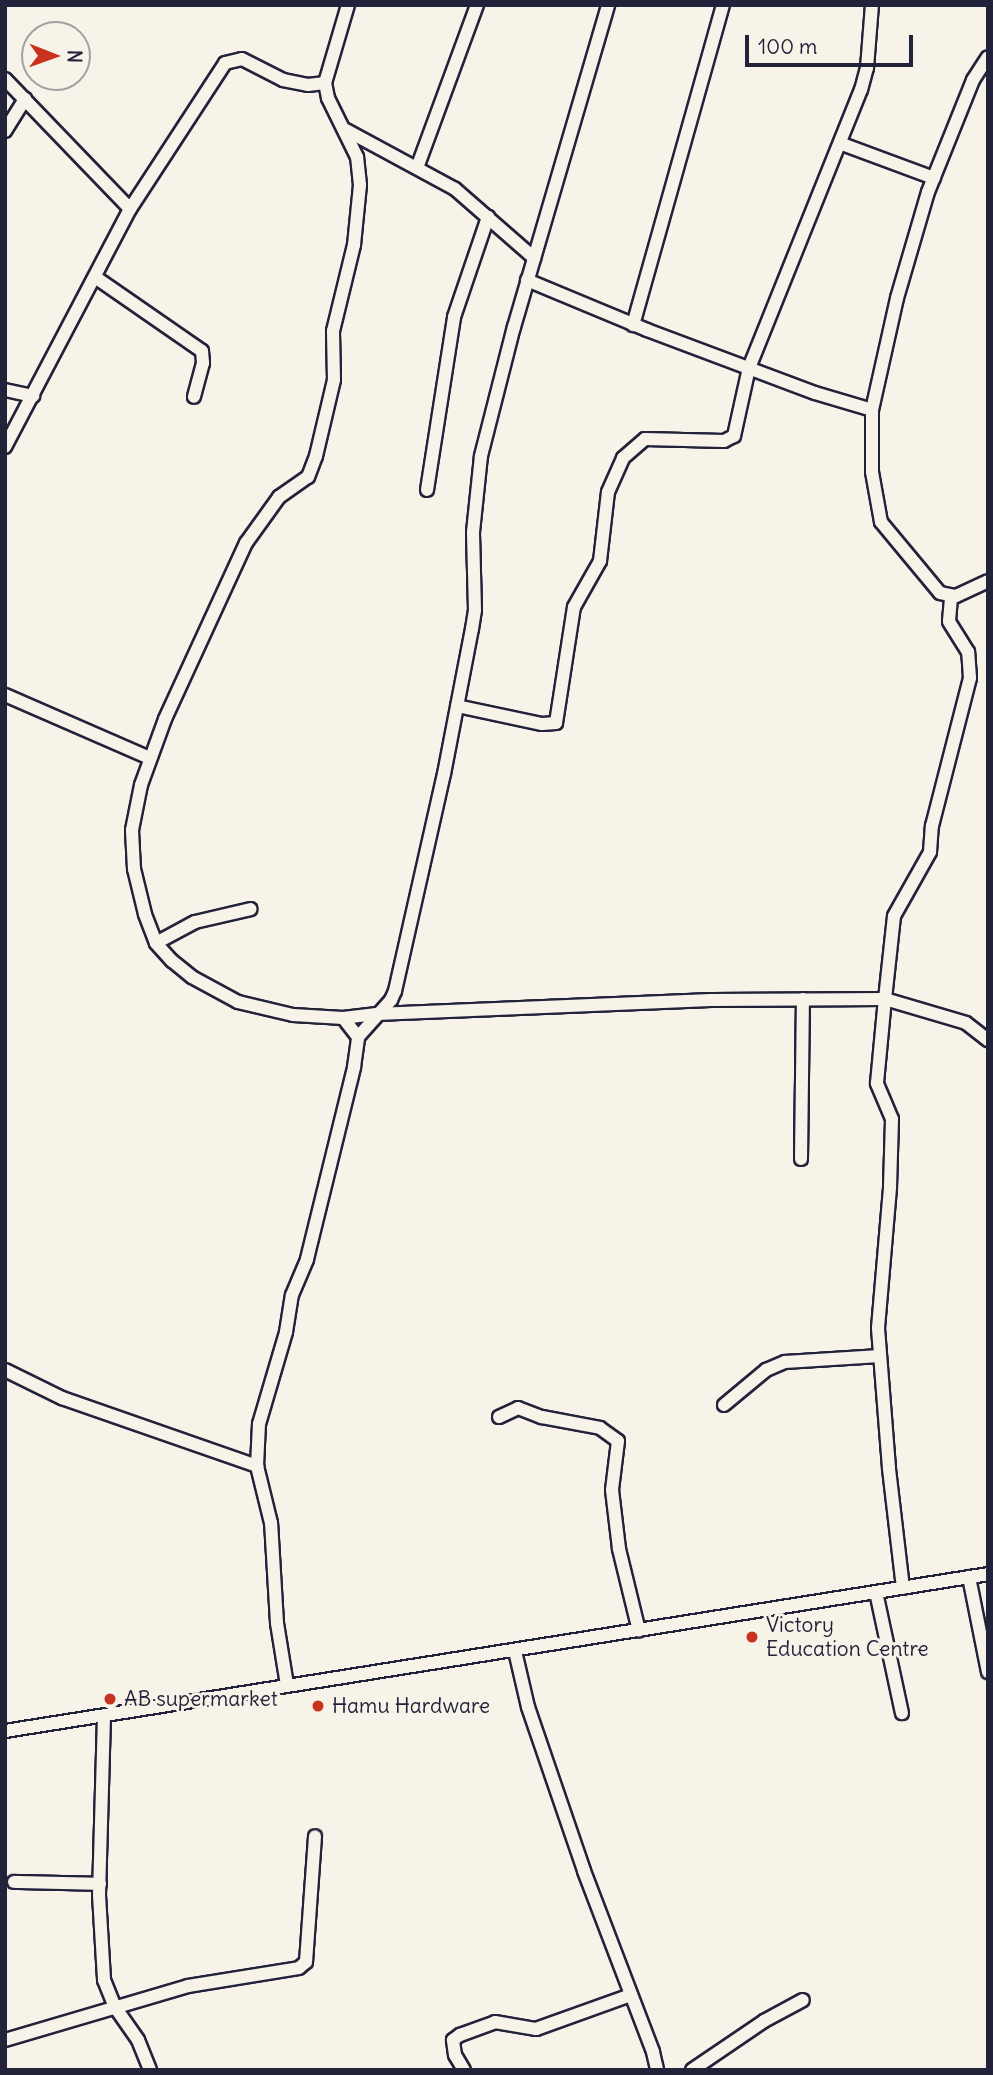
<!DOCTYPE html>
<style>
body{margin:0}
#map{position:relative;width:993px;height:2075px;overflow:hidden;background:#f7f3e8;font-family:Delius,sans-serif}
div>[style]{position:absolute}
.roads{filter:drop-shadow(2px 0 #22223b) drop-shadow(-2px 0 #22223b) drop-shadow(0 2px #22223b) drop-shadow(0 -2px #22223b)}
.minor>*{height:12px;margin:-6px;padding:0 6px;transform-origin:6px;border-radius:6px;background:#f7f3e8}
.dots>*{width:19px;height:19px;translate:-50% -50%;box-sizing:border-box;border:4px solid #f7f3e8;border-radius:50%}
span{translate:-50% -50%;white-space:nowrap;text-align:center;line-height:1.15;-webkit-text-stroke:6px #f7f3e8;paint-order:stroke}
.poi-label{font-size:21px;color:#22223b}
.left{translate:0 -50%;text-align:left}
.frame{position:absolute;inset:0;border:7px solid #22223b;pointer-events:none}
.north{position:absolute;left:21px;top:21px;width:70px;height:70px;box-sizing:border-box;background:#f7f3e8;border:2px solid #a29fa3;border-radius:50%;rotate:91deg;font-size:19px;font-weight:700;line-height:28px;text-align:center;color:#22223b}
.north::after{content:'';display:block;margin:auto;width:24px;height:32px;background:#c8321e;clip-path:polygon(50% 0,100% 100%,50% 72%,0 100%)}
.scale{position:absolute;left:745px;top:35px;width:168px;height:32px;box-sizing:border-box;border:4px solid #22223b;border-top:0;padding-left:9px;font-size:21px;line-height:24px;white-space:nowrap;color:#22223b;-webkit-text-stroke:5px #f7f3e8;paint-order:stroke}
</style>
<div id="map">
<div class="roads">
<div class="minor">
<div style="left:5px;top:79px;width:180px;rotate:46.1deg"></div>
<div style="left:346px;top:130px;width:124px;rotate:28.4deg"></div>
<div style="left:455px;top:189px;width:105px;rotate:41.1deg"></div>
<div style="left:5px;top:131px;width:38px;rotate:-58deg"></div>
<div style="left:842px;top:144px;width:98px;rotate:20.3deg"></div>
<div style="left:417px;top:168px;width:174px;rotate:-69.8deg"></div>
<div style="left:95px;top:277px;width:130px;rotate:34.7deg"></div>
<div style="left:202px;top:351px;width:12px;rotate:85deg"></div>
<div style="left:203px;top:363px;width:35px;rotate:105deg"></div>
<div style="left:527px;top:280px;width:130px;rotate:22.6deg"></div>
<div style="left:647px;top:330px;width:179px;rotate:20.6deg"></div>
<div style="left:815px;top:393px;width:59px;rotate:16.6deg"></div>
<div style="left:872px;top:410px;width:62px;rotate:90deg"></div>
<div style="left:872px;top:472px;width:51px;rotate:79.8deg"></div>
<div style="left:881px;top:522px;width:92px;rotate:50.3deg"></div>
<div style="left:940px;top:593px;width:16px;rotate:11deg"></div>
<div style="left:956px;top:596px;width:35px;rotate:-25deg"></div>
<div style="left:633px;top:325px;width:332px;rotate:-74.3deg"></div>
<div style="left:5px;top:390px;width:29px;rotate:12deg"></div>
<div style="left:872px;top:410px;width:115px;rotate:-77.4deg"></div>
<div style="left:897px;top:298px;width:110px;rotate:-73.7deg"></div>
<div style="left:928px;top:192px;width:121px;rotate:-68.1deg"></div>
<div style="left:973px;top:80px;width:27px;rotate:-57deg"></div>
<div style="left:5px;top:447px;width:269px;rotate:-62.3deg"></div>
<div style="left:130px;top:209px;width:174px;rotate:-56.9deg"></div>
<div style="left:225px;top:63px;width:17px;rotate:-13deg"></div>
<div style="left:242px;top:59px;width:46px;rotate:27.1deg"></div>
<div style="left:283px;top:80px;width:25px;rotate:11deg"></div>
<div style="left:308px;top:85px;width:17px;rotate:-7deg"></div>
<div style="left:427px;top:490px;width:175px;rotate:-81.1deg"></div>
<div style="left:454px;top:317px;width:106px;rotate:-71.2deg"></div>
<div style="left:5px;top:695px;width:158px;rotate:23.5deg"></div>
<div style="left:457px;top:706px;width:87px;rotate:12deg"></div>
<div style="left:542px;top:724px;width:14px;rotate:-4deg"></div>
<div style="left:556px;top:723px;width:117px;rotate:-81.2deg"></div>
<div style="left:574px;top:607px;width:53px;rotate:-60.5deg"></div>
<div style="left:600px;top:561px;width:69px;rotate:-83.4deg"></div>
<div style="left:608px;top:492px;width:37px;rotate:-66deg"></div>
<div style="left:623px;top:458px;width:29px;rotate:-41deg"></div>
<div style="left:645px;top:439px;width:79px;rotate:1.5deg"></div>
<div style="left:724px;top:441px;width:11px;rotate:-27deg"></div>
<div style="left:734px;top:436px;width:70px;rotate:-77.6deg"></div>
<div style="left:749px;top:368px;width:300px;rotate:-68.1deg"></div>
<div style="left:861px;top:90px;width:23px;rotate:-75deg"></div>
<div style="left:867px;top:68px;width:63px;rotate:-85.5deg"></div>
<div style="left:156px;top:943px;width:44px;rotate:-28.3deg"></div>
<div style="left:195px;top:922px;width:57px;rotate:-13.1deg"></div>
<div style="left:343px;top:1018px;width:34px;rotate:-7deg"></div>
<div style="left:377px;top:1014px;width:334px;rotate:-2.4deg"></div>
<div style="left:711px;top:1000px;width:174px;rotate:-0.3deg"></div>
<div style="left:885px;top:999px;width:83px;rotate:-83.8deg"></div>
<div style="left:894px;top:916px;width:73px;rotate:-60.6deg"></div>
<div style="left:930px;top:852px;width:26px;rotate:-86deg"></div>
<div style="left:932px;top:826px;width:153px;rotate:-75.6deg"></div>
<div style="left:970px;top:678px;width:26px;rotate:-94deg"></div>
<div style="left:968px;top:652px;width:36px;rotate:-122deg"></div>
<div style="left:949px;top:621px;width:25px;rotate:-85deg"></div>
<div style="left:358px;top:1037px;width:50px;rotate:-48.3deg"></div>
<div style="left:391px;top:1000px;width:10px;rotate:-66deg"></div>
<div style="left:395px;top:991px;width:222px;rotate:-77.3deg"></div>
<div style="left:444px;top:774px;width:148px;rotate:-79.1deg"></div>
<div style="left:472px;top:629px;width:19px;rotate:-81deg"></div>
<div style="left:475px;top:610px;width:78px;rotate:-91.5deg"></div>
<div style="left:473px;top:532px;width:76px;rotate:-84deg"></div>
<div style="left:481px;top:456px;width:133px;rotate:-75.7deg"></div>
<div style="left:514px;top:327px;width:335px;rotate:-73.7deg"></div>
<div style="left:801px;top:1159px;width:160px;rotate:-89.3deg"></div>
<div style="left:5px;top:1370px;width:64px;rotate:26.2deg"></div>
<div style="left:62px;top:1398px;width:207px;rotate:19.2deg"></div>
<div style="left:724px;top:1405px;width:55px;rotate:-39.8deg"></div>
<div style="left:766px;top:1370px;width:21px;rotate:-23deg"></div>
<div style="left:785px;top:1362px;width:95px;rotate:-3.6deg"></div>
<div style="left:499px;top:1417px;width:21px;rotate:-25deg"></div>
<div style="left:518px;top:1408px;width:26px;rotate:21deg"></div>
<div style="left:542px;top:1417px;width:59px;rotate:10.7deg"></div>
<div style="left:600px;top:1428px;width:22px;rotate:36deg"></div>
<div style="left:618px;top:1441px;width:49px;rotate:97deg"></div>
<div style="left:612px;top:1490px;width:59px;rotate:83.2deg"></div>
<div style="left:619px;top:1549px;width:84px;rotate:76.3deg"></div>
<div style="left:969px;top:1577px;width:97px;rotate:78.7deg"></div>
<div style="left:903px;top:1588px;width:121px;rotate:-96.7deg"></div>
<div style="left:889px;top:1468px;width:140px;rotate:-94.5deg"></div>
<div style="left:878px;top:1328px;width:142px;rotate:-85.1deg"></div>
<div style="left:890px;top:1187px;width:68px;rotate:-88.3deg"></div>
<div style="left:892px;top:1119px;width:39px;rotate:-113deg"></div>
<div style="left:877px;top:1083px;width:84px;rotate:-84.6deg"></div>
<div style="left:885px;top:999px;width:84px;rotate:16.5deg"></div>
<div style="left:966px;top:1023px;width:28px;rotate:38deg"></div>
<div style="left:876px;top:1592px;width:124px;rotate:77.9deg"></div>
<div style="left:515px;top:1651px;width:57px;rotate:76.9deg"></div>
<div style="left:528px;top:1707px;width:173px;rotate:71.1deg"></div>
<div style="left:584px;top:1871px;width:194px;rotate:69.1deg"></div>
<div style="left:653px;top:2052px;width:18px;rotate:77deg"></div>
<div style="left:287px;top:1685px;width:63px;rotate:-99.2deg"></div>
<div style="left:277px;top:1623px;width:100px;rotate:-93.4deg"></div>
<div style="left:271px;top:1523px;width:59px;rotate:-103.8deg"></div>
<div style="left:257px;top:1466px;width:42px;rotate:-87.3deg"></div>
<div style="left:259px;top:1424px;width:96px;rotate:-73.6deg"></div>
<div style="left:286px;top:1332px;width:37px;rotate:-81deg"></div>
<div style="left:292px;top:1295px;width:39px;rotate:-67deg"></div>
<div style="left:307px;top:1259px;width:198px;rotate:-76.2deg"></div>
<div style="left:354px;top:1067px;width:30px;rotate:-82deg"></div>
<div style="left:358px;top:1037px;width:24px;rotate:-128deg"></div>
<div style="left:343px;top:1018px;width:50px;rotate:-176.6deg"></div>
<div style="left:293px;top:1015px;width:57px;rotate:-166.7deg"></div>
<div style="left:238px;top:1002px;width:52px;rotate:-151.5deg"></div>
<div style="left:192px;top:977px;width:26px;rotate:-141deg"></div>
<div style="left:172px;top:961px;width:24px;rotate:-132deg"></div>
<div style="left:156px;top:943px;width:31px;rotate:-111deg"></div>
<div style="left:145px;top:914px;width:46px;rotate:-103.7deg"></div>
<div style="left:134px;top:869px;width:39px;rotate:-93deg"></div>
<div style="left:132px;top:830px;width:46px;rotate:-78.7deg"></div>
<div style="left:141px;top:785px;width:70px;rotate:-70deg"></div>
<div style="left:165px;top:719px;width:194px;rotate:-65.3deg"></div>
<div style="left:246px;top:543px;width:57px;rotate:-54.3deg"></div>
<div style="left:279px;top:497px;width:35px;rotate:-35deg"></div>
<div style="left:308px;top:477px;width:22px;rotate:-69deg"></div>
<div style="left:316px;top:456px;width:78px;rotate:-76.7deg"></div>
<div style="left:334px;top:380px;width:49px;rotate:-91.2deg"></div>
<div style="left:333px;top:331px;width:89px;rotate:-76.3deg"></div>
<div style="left:354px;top:245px;width:60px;rotate:-84.3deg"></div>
<div style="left:360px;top:185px;width:28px;rotate:-96deg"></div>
<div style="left:357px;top:157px;width:66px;rotate:-116.2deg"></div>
<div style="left:328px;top:98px;width:15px;rotate:-101deg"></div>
<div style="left:325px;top:83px;width:81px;rotate:-73.6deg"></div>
<div style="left:104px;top:1716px;width:179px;rotate:91.6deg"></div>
<div style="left:99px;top:1895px;width:85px;rotate:86.6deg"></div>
<div style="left:104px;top:1980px;width:29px;rotate:68deg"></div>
<div style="left:115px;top:2007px;width:40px;rotate:55.1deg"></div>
<div style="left:138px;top:2040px;width:32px;rotate:68deg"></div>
<div style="left:5px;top:1731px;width:995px;rotate:-9.07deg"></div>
<div style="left:14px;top:1882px;width:86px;rotate:1.3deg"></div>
<div style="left:5px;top:2040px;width:191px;rotate:-16.4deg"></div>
<div style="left:188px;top:1986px;width:112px;rotate:-9.2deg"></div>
<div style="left:299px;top:1968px;width:9px;rotate:-41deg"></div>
<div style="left:306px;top:1962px;width:126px;rotate:-85.9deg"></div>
<div style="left:464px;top:2070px;width:17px;rotate:-121deg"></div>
<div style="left:455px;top:2055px;width:15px;rotate:-98deg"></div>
<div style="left:453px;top:2040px;width:9px;rotate:-36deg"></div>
<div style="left:460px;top:2035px;width:37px;rotate:-20deg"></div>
<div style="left:495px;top:2022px;width:42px;rotate:9.7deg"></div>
<div style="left:536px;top:2029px;width:101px;rotate:-19.7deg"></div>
<div style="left:692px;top:2070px;width:87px;rotate:-34.2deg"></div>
<div style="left:764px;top:2021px;width:44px;rotate:-28.3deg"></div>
</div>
</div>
<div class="dots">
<div style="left:752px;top:1637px;background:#c8321e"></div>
<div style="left:110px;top:1699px;background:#c8321e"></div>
<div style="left:318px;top:1706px;background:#c8321e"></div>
</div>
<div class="poi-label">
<span class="left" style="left:766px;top:1637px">Victory<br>Education Centre</span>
<span class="left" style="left:124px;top:1699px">AB supermarket</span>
<span class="left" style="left:332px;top:1706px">Hamu Hardware</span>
</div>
<div class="frame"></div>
<div class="north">N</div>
<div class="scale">100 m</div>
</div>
